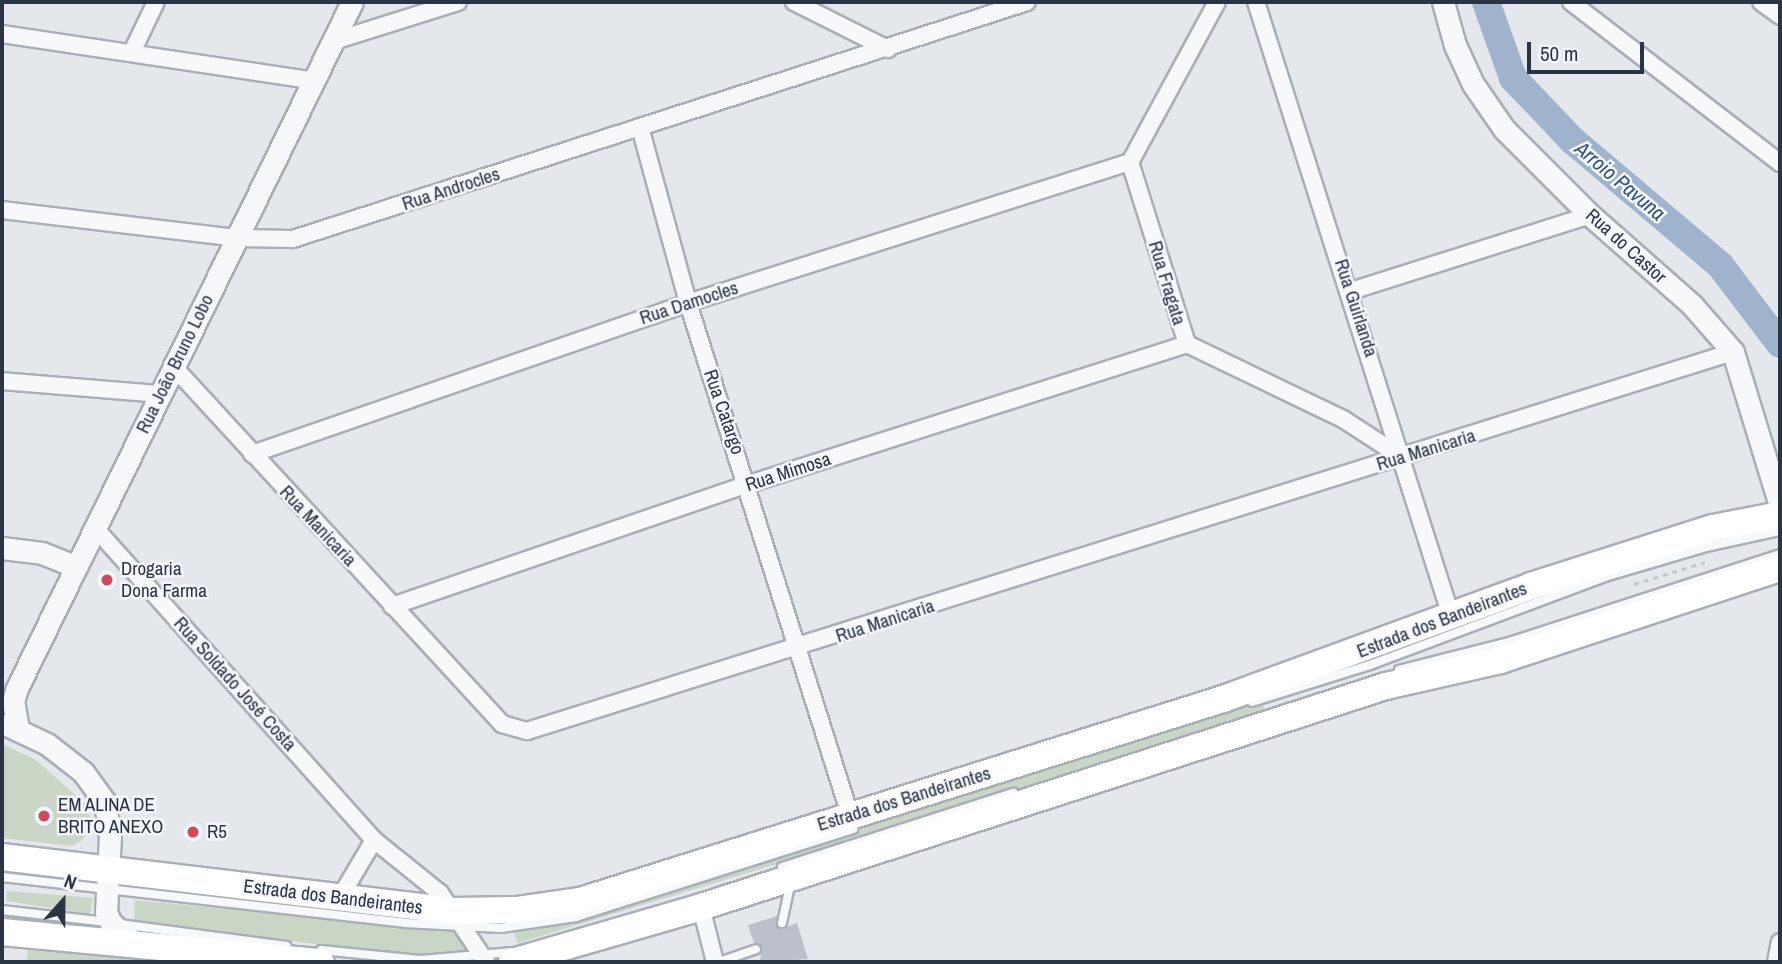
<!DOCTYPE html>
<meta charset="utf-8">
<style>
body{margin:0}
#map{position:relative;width:1782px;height:964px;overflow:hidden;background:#e4e7ec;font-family:"Archivo Narrow",sans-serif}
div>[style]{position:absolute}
.green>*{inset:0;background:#c9d6c5}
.river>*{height:28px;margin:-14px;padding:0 14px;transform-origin:14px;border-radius:14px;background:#9fb4cc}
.building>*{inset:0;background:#bbc0ca}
.path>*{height:2.5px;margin-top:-1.25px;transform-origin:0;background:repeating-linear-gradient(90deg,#c2c5cb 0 5px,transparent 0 10px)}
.roads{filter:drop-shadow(2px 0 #a9aeb7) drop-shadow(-2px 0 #a9aeb7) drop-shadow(0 2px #a9aeb7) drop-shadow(0 -2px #a9aeb7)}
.service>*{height:8px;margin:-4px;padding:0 4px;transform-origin:4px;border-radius:4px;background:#f7f8fa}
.minor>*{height:16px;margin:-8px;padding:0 8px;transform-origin:8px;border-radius:8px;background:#f7f8fa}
.tertiary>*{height:21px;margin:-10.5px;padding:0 10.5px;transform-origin:10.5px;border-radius:10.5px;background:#f7f8fa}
.primary>*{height:26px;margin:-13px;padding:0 13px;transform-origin:13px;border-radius:13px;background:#fff}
.dots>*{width:19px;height:19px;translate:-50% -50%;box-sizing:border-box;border:4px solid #f4f6f9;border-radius:50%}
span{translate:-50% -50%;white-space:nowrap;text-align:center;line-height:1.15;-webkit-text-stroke:5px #f4f6f9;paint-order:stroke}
.street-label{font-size:19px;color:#2b3445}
.poi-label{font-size:19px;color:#2b3445}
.left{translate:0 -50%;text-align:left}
.water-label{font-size:21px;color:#34527a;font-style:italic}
.frame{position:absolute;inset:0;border:4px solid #2b3445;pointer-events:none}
.north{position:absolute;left:28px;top:866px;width:70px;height:70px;-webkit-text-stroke:5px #f4f6f9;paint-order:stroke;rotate:21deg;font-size:19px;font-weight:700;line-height:28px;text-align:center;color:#2b3445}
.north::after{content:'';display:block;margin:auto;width:24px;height:32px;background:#2b3445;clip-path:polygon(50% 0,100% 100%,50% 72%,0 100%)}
.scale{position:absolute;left:1527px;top:42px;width:117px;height:32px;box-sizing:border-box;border:4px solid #2b3445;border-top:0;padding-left:9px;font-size:21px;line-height:24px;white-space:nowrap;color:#2b3445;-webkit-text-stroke:5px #f4f6f9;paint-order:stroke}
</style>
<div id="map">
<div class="green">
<div style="clip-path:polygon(1259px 695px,1265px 709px,1003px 795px,518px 943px,512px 928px,852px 828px)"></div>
<div style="clip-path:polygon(2px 744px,36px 760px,82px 801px,90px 817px,90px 830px,81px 841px,72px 846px,2px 838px)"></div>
<div style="clip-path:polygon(7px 891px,93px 898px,90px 914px,6px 901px)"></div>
<div style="clip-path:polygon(135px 900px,465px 933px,478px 956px,418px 957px,134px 921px)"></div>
<div style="clip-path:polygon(28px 950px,156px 962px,26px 962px)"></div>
</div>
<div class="river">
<div style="left:1486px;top:2px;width:81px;rotate:70.4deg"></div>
<div style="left:1513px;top:78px;width:86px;rotate:46.4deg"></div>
<div style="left:1572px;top:140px;width:194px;rotate:40.2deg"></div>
<div style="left:1720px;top:265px;width:99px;rotate:52.8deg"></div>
</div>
<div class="building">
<div style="clip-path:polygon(777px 916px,780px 929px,797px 923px,808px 959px,760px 962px,762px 948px,754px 943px,748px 925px)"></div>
</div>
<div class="path">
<div style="left:1634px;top:584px;width:74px;rotate:-17.2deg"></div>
</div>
<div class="roads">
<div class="service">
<div style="left:1399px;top:670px;width:114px;rotate:-14.3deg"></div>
<div style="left:1509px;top:642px;width:285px;rotate:-18deg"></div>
<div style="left:1252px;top:702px;width:124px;rotate:-17.4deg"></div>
<div style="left:1370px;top:665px;width:251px;rotate:-20.5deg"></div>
<div style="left:1605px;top:577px;width:105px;rotate:-16.5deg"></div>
<div style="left:1706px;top:547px;width:76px;rotate:-12.2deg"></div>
<div style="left:782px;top:867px;width:243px;rotate:-17.8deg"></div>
<div style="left:2px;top:877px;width:405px;rotate:6.5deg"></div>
<div style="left:404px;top:923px;width:97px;rotate:3deg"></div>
<div style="left:501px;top:928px;width:76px;rotate:-8.3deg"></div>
<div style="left:576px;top:917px;width:291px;rotate:-17.6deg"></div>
<div style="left:2px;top:910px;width:106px;rotate:6.5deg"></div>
<div style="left:782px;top:923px;width:43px;rotate:-77.9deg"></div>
<div style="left:119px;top:924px;width:169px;rotate:7.5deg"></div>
<div style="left:321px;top:950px;width:100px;rotate:5.7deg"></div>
<div style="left:421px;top:960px;width:89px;rotate:-5.1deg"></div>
<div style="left:719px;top:962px;width:39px;rotate:-19deg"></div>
</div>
<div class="minor">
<div style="left:794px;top:2px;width:105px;rotate:26.6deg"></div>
<div style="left:1217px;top:2px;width:182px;rotate:118.5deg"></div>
<div style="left:1130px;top:162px;width:191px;rotate:72.6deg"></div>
<div style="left:1187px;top:344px;width:173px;rotate:25.7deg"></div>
<div style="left:1343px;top:419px;width:72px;rotate:33deg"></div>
<div style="left:1256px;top:2px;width:644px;rotate:72.38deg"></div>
<div style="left:1571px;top:2px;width:264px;rotate:37.6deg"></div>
<div style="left:1761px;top:2px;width:24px;rotate:36deg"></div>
<div style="left:2px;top:34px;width:317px;rotate:8.5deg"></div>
<div style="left:334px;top:41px;width:130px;rotate:-17.5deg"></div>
<div style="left:132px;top:52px;width:55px;rotate:-64.4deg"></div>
<div style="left:640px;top:127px;width:182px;rotate:74.7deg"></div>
<div style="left:688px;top:303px;width:537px;rotate:72.44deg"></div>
<div style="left:2px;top:210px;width:238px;rotate:6.8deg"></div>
<div style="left:238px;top:238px;width:55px;rotate:1deg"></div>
<div style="left:293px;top:239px;width:771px;rotate:-17.89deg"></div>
<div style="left:1351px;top:291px;width:251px;rotate:-17.6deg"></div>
<div style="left:172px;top:365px;width:488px;rotate:47.4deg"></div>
<div style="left:502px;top:724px;width:26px;rotate:16deg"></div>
<div style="left:527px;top:731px;width:1264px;rotate:-17.45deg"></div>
<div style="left:2px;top:381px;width:158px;rotate:4.7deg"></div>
<div style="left:252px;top:454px;width:461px;rotate:-19.1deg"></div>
<div style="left:688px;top:303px;width:464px;rotate:-17.7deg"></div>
<div style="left:96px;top:529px;width:417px;rotate:48.2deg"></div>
<div style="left:374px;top:840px;width:85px;rotate:38.8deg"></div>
<div style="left:440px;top:893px;width:83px;rotate:56.3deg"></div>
<div style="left:392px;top:606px;width:377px;rotate:-18.9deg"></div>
<div style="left:749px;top:484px;width:460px;rotate:-17.7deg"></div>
<div style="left:339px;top:899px;width:69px;rotate:-59.3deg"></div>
<div style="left:701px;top:907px;width:57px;rotate:75.7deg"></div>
<div style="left:1776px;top:962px;width:20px;rotate:-79deg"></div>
</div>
<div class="tertiary">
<div style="left:1443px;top:2px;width:45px;rotate:74.4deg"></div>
<div style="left:1455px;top:45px;width:43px;rotate:65.2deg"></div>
<div style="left:1473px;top:84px;width:55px;rotate:55.4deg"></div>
<div style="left:1504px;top:129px;width:122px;rotate:45deg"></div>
<div style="left:1590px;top:215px;width:136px;rotate:41.4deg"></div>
<div style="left:1692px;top:305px;width:62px;rotate:48.9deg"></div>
<div style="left:1733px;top:352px;width:161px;rotate:73deg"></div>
<div style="left:2px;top:548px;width:40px;rotate:7.1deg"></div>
<div style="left:42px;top:553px;width:37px;rotate:22deg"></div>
<div style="left:7px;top:725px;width:44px;rotate:25.4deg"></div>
<div style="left:47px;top:744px;width:46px;rotate:37.9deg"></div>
<div style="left:83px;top:772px;width:37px;rotate:54deg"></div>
<div style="left:105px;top:802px;width:34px;rotate:82deg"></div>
<div style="left:110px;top:836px;width:76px;rotate:93deg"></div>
<div style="left:106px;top:912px;width:12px;rotate:66deg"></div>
<div style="left:111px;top:923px;width:34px;rotate:40deg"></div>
<div style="left:18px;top:729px;width:28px;rotate:-100deg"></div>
<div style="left:13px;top:701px;width:14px;rotate:-73deg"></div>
<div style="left:17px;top:688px;width:763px;rotate:-63.97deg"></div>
</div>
<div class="primary">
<div style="left:2px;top:857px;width:453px;rotate:6.8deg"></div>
<div style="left:452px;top:911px;width:64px;rotate:-0.9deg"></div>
<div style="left:516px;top:910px;width:65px;rotate:-8deg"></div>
<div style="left:580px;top:901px;width:674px;rotate:-17.44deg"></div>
<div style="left:1223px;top:699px;width:328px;rotate:-20.1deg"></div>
<div style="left:1531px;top:586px;width:191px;rotate:-17.7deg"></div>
<div style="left:1713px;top:528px;width:68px;rotate:-11deg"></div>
<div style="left:2px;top:932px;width:320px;rotate:5.4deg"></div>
<div style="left:512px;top:962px;width:197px;rotate:-16.2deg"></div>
<div style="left:701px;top:907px;width:720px;rotate:-17.88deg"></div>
<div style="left:1386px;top:686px;width:117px;rotate:-12.8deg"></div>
<div style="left:1500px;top:660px;width:295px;rotate:-18.2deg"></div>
</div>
</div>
<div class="dots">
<div style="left:107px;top:580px;background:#d1495b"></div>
<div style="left:44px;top:816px;background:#d1495b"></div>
<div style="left:193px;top:832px;background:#d1495b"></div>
</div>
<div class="street-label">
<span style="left:451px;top:189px;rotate:-18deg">Rua Androcles</span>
<span style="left:1626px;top:246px;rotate:42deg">Rua do Castor</span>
<span style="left:1167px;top:283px;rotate:73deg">Rua Fragata</span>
<span style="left:689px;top:303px;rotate:-18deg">Rua Damocles</span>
<span style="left:1356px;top:308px;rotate:72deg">Rua Guirlanda</span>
<span style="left:175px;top:364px;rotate:-64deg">Rua João Bruno Lobo</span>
<span style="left:724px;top:412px;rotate:71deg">Rua Catargo</span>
<span style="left:1426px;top:450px;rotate:-17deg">Rua Manicaria</span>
<span style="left:788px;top:472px;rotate:-18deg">Rua Mimosa</span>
<span style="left:318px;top:526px;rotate:47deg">Rua Manicaria</span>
<span style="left:1442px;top:620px;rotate:-21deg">Estrada dos Bandeirantes</span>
<span style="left:885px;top:621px;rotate:-18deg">Rua Manicaria</span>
<span style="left:235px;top:684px;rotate:48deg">Rua Soldado José Costa</span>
<span style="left:904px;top:799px;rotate:-17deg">Estrada dos Bandeirantes</span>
<span style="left:333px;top:897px;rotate:7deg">Estrada dos Bandeirantes</span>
</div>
<div class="poi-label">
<span class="left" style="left:121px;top:580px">Drogaria<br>Dona Farma</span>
<span class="left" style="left:58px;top:816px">EM ALINA DE<br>BRITO ANEXO</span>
<span class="left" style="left:207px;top:832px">R5</span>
</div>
<div class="water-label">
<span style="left:1620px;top:181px;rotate:40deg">Arroio Pavuna</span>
</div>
<div class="frame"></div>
<div class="north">N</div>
<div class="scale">50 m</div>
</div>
